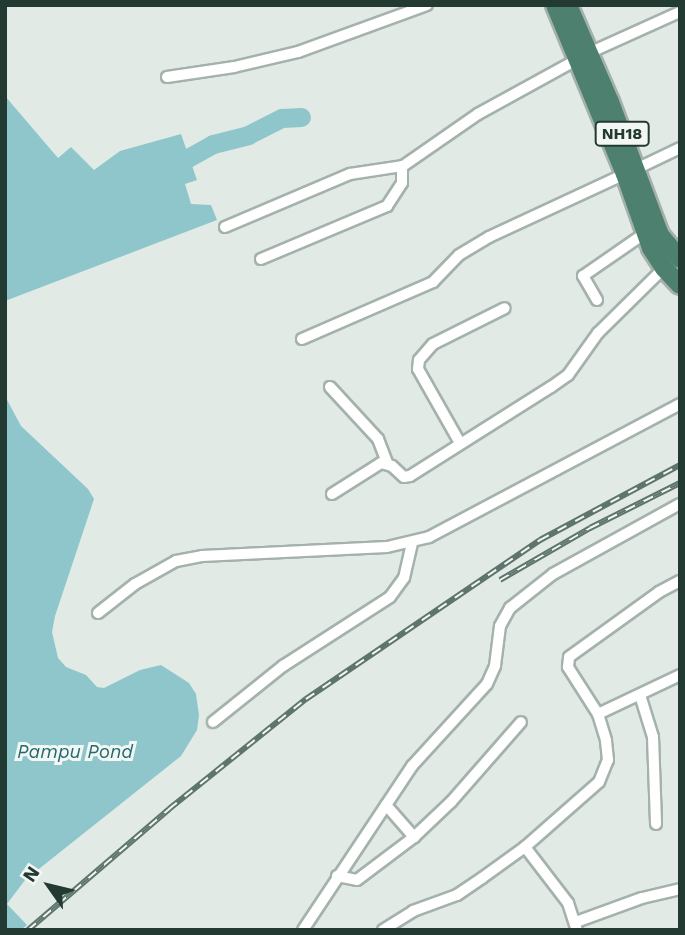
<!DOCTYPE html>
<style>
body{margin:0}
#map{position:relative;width:685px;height:935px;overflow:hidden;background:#e2eae6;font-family:"Work Sans",sans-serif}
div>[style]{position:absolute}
.water>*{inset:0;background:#8ec6cb}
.river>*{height:19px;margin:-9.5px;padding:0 9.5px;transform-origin:9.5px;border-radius:9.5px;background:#8ec6cb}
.roads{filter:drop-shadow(2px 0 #a5b2ac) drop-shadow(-2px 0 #a5b2ac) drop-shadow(0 2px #a5b2ac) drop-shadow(0 -2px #a5b2ac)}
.minor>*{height:10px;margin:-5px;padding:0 5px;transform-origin:5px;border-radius:5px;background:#fff}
.trunk>*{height:18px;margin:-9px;padding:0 9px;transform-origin:9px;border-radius:9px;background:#4e8070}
.rail>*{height:6px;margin-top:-3px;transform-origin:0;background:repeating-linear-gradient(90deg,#f2f7f4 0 10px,#5e756d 0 20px);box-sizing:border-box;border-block:2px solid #5e756d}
span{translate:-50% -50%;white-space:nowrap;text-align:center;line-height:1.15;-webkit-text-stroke:6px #f2f7f4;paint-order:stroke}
.shield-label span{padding:2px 5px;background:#f2f7f4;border:2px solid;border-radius:5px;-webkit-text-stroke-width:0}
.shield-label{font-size:16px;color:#233a32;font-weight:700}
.water-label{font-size:19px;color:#236970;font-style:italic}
.frame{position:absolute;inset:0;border:7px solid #233a32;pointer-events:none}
.north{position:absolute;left:14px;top:851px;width:70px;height:70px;-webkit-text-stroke:5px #f2f7f4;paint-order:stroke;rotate:304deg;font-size:19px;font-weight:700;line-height:28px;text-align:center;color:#233a32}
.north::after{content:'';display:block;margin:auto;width:24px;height:32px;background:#233a32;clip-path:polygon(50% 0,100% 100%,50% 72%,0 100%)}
</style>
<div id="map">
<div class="water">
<div style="clip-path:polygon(5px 96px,58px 158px,71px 147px,94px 170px,120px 151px,181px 134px,197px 180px,185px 184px,191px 204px,211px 205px,217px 220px,5px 301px)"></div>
<div style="clip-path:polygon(5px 396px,21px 426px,88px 489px,94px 499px,55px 616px,52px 632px,58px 658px,66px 667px,86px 675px,97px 687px,104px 688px,140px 670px,161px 665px,189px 683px,196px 694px,199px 715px,197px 730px,181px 756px,25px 880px,7px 904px,27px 925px,21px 930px,5px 930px)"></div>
</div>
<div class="river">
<div style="left:168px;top:169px;width:51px;rotate:-29.1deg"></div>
<div style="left:213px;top:144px;width:36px;rotate:-14deg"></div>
<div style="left:248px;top:135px;width:38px;rotate:-27deg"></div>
<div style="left:282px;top:118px;width:19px;rotate:-3deg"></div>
</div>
<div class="roads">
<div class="minor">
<div style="left:589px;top:53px;width:100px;rotate:-24.3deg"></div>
<div style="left:167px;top:77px;width:68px;rotate:-8.5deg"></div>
<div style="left:234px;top:67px;width:66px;rotate:-13.2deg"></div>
<div style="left:298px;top:52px;width:137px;rotate:-20deg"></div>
<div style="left:636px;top:169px;width:49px;rotate:-25.5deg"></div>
<div style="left:225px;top:227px;width:136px;rotate:-23deg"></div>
<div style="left:350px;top:174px;width:54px;rotate:-8.6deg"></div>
<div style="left:403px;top:166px;width:91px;rotate:-34.7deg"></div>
<div style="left:478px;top:114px;width:114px;rotate:-28.8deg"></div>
<div style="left:261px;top:259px;width:137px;rotate:-22.8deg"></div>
<div style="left:387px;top:206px;width:27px;rotate:-57deg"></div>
<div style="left:402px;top:183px;width:17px;rotate:-90deg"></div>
<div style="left:597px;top:300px;width:28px;rotate:-120deg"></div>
<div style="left:583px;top:276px;width:75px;rotate:-34.7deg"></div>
<div style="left:302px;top:339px;width:143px;rotate:-23.5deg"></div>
<div style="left:433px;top:282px;width:37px;rotate:-46deg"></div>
<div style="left:459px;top:255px;width:35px;rotate:-31deg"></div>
<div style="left:489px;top:237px;width:150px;rotate:-24.9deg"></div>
<div style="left:330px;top:387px;width:71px;rotate:47.3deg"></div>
<div style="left:378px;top:439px;width:26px;rotate:69deg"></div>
<div style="left:460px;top:443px;width:85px;rotate:-119.6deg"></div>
<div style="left:418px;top:369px;width:9px;rotate:-84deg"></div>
<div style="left:419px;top:360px;width:21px;rotate:-49deg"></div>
<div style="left:433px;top:344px;width:80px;rotate:-26.6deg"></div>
<div style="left:332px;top:494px;width:58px;rotate:-32.3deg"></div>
<div style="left:381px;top:463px;width:11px;rotate:15deg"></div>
<div style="left:392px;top:466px;width:16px;rotate:43deg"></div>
<div style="left:404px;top:477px;width:6px;rotate:-9deg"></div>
<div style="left:410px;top:476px;width:167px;rotate:-32.3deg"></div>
<div style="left:551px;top:387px;width:21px;rotate:-35deg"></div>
<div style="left:568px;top:375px;width:52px;rotate:-54.5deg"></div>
<div style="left:598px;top:333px;width:93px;rotate:-44.6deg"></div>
<div style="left:98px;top:613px;width:47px;rotate:-38.1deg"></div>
<div style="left:135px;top:584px;width:47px;rotate:-29.3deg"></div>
<div style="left:176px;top:561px;width:26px;rotate:-11deg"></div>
<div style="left:202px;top:556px;width:185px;rotate:-2.8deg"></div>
<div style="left:387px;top:547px;width:43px;rotate:-13.4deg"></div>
<div style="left:429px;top:537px;width:284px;rotate:-27.9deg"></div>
<div style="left:640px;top:695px;width:44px;rotate:72.8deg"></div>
<div style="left:653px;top:737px;width:87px;rotate:88deg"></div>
<div style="left:598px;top:714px;width:91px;rotate:-25.4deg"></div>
<div style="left:213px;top:722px;width:90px;rotate:-38.7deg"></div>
<div style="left:283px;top:666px;width:127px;rotate:-32.8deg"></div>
<div style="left:390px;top:597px;width:24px;rotate:-54deg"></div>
<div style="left:404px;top:578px;width:37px;rotate:-77deg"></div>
<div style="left:386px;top:805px;width:43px;rotate:48.8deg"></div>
<div style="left:525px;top:847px;width:71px;rotate:52.5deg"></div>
<div style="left:568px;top:903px;width:28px;rotate:72deg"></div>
<div style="left:337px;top:876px;width:20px;rotate:11deg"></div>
<div style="left:357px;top:880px;width:71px;rotate:-37deg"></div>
<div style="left:414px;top:837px;width:51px;rotate:-43.4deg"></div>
<div style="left:451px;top:802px;width:106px;rotate:-48.8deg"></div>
<div style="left:576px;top:922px;width:70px;rotate:-20deg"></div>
<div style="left:642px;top:898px;width:39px;rotate:-13deg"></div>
<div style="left:303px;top:930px;width:197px;rotate:-56.4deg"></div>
<div style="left:412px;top:766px;width:111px;rotate:-47.6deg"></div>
<div style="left:487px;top:684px;width:20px;rotate:-66deg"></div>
<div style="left:495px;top:666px;width:40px;rotate:-82.9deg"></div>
<div style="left:500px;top:626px;width:21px;rotate:-61deg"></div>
<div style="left:510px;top:608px;width:55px;rotate:-38.3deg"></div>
<div style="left:553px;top:574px;width:145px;rotate:-28.9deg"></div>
<div style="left:383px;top:930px;width:36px;rotate:-32deg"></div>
<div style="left:413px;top:911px;width:47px;rotate:-20deg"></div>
<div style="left:457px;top:895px;width:30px;rotate:-34deg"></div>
<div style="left:482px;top:878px;width:53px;rotate:-35.8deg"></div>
<div style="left:525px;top:847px;width:98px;rotate:-41.3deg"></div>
<div style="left:599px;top:782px;width:24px;rotate:-68deg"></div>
<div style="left:608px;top:760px;width:20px;rotate:-96deg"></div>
<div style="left:606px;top:740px;width:27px;rotate:-107deg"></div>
<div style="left:598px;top:714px;width:56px;rotate:-122.6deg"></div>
<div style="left:568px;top:667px;width:10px;rotate:-84deg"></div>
<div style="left:569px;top:657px;width:111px;rotate:-35.8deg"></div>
<div style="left:659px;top:592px;width:24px;rotate:-28deg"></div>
</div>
<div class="trunk">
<div style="left:555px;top:5px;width:183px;rotate:67.5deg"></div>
<div style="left:625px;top:174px;width:78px;rotate:70.6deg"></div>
<div style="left:651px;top:248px;width:24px;rotate:57deg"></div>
<div style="left:664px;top:268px;width:23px;rotate:47deg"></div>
<div style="left:568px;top:5px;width:106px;rotate:66.6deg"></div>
<div style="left:610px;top:102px;width:142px;rotate:69.4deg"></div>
<div style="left:660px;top:235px;width:31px;rotate:50deg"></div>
</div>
</div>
<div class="rail">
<div style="left:500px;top:580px;width:104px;rotate:-30deg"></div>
<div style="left:590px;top:528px;width:101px;rotate:-26.6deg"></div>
<div style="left:28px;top:930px;width:186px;rotate:-40.6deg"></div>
<div style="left:169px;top:809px;width:176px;rotate:-38.8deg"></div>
<div style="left:306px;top:699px;width:283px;rotate:-34.2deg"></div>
<div style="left:540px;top:540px;width:159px;rotate:-28.2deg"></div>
</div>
<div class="shield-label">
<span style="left:622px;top:134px">NH18</span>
</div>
<div class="water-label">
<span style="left:75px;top:752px">Pampu Pond</span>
</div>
<div class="frame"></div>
<div class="north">N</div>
</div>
